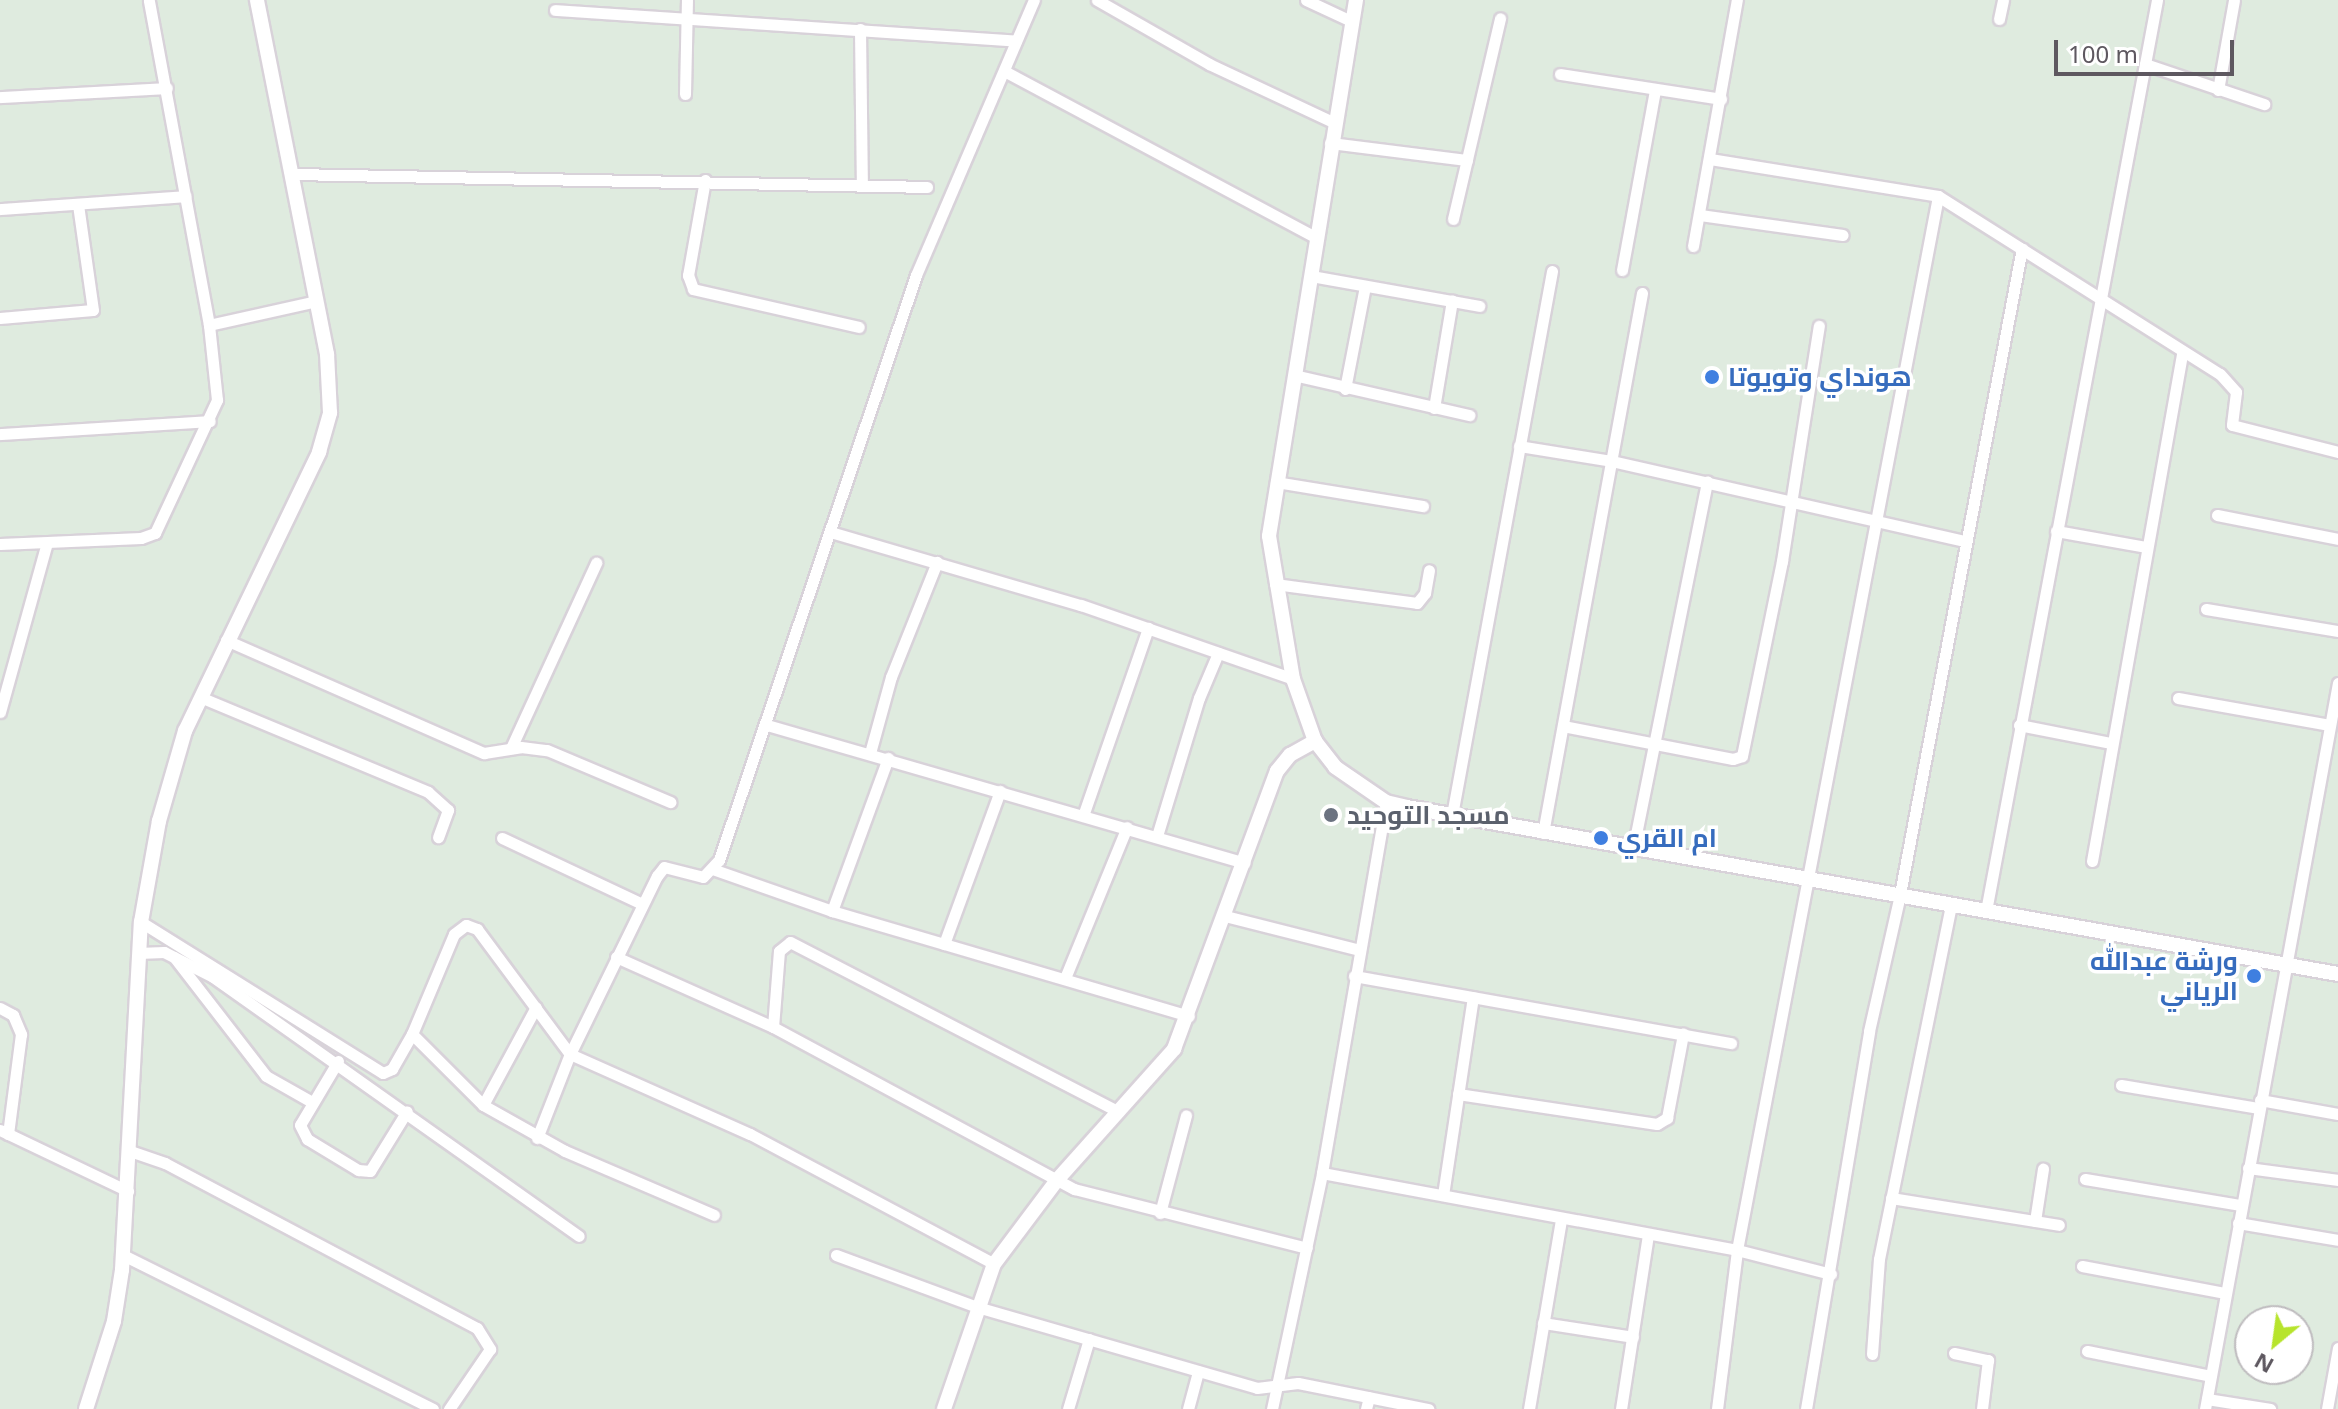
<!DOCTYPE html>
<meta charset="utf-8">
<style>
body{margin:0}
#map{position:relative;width:2338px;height:1409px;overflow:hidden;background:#dfebdf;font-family:"Noto Sans",Cairo,sans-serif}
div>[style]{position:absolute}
.roads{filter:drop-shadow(2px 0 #d8d2d9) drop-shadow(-2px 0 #d8d2d9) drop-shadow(0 2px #d8d2d9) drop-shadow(0 -2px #d8d2d9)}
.minor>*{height:11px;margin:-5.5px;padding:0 5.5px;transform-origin:5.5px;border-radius:5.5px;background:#fff}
.tertiary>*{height:14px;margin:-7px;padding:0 7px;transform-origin:7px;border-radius:7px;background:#fff}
.dots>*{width:22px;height:22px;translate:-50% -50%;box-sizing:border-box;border:4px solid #fff;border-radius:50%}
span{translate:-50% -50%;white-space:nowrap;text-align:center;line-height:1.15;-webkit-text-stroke:7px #fff;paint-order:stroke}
.shop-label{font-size:26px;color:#366cbe;font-weight:700}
.left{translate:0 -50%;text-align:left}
.right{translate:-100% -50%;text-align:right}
.worship-label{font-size:26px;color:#5b616d;font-weight:700}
.north{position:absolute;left:2234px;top:1305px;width:80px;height:80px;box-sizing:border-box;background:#fff;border:2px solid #bfbcbf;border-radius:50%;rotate:209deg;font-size:22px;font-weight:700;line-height:32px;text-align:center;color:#5e5860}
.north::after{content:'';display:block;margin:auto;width:28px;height:36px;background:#b7e42c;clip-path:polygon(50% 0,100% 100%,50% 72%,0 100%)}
.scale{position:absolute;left:2054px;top:40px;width:180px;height:36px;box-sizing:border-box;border:4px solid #5e5860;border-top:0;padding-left:10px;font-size:24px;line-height:28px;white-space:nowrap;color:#5e5860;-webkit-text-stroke:6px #fff;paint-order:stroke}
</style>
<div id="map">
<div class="roads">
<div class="minor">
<div style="left:1097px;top:0;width:129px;rotate:29.7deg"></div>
<div style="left:1209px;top:64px;width:137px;rotate:25.1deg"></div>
<div style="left:1306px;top:0;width:50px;rotate:25deg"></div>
<div style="left:555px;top:10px;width:462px;rotate:3.8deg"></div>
<div style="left:1999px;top:19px;width:19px;rotate:-78deg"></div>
<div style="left:860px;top:29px;width:153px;rotate:89.3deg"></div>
<div style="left:2145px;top:64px;width:126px;rotate:18.6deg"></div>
<div style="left:1006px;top:72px;width:353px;rotate:28.1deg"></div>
<div style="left:1560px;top:74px;width:163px;rotate:8.8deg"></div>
<div style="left:2218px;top:90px;width:91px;rotate:-79.9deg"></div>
<div style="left:685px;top:94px;width:94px;rotate:-88.8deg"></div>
<div style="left:0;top:97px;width:167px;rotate:-3.1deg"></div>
<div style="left:1330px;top:143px;width:138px;rotate:7.1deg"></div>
<div style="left:1710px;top:159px;width:231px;rotate:9.2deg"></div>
<div style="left:1938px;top:196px;width:333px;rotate:32.3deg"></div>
<div style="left:2220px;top:374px;width:24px;rotate:48deg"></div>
<div style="left:2236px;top:392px;width:33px;rotate:97deg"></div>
<div style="left:2232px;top:425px;width:109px;rotate:14.3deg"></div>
<div style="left:293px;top:174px;width:634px;rotate:1.17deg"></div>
<div style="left:705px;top:180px;width:97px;rotate:100.1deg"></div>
<div style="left:688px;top:275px;width:15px;rotate:70deg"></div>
<div style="left:693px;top:289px;width:170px;rotate:12.9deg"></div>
<div style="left:0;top:209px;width:186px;rotate:-4deg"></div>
<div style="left:1700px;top:215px;width:144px;rotate:8deg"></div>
<div style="left:1453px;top:219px;width:206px;rotate:-76.8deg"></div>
<div style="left:1693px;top:246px;width:250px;rotate:-79.9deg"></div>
<div style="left:1622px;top:270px;width:183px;rotate:-79.6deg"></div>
<div style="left:1311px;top:276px;width:171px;rotate:10.1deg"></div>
<div style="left:0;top:318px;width:93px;rotate:-4.9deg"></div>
<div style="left:93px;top:310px;width:106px;rotate:-98.1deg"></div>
<div style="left:209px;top:325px;width:110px;rotate:-12.6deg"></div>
<div style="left:1294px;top:375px;width:180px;rotate:12.9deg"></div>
<div style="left:1345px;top:389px;width:105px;rotate:-79deg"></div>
<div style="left:1434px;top:408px;width:109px;rotate:-80.5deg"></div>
<div style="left:0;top:434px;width:210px;rotate:-3.5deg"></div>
<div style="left:1519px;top:446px;width:94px;rotate:9.2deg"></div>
<div style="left:1612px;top:461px;width:361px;rotate:12.8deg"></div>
<div style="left:1276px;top:482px;width:149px;rotate:9.3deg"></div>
<div style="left:2217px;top:515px;width:123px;rotate:11.2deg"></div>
<div style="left:2056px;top:531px;width:91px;rotate:10.1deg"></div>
<div style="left:834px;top:533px;width:257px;rotate:16.3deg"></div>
<div style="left:1081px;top:605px;width:225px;rotate:19.2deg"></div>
<div style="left:0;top:544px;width:141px;rotate:-2.4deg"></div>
<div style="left:141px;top:538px;width:15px;rotate:-20deg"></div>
<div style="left:155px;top:533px;width:147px;rotate:-65deg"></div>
<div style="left:217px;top:400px;width:75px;rotate:-96.1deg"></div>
<div style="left:209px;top:325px;width:330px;rotate:-100.5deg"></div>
<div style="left:1275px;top:584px;width:143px;rotate:7.6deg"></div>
<div style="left:1417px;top:603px;width:13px;rotate:-51deg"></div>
<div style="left:1425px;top:593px;width:23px;rotate:-80deg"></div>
<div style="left:2206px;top:609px;width:134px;rotate:9.5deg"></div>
<div style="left:226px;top:640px;width:282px;rotate:23.7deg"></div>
<div style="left:484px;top:753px;width:37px;rotate:-9deg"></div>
<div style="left:521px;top:747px;width:26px;rotate:7deg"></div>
<div style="left:547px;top:750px;width:134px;rotate:22.9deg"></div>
<div style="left:200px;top:697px;width:247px;rotate:22.6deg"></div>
<div style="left:428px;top:792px;width:27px;rotate:42deg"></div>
<div style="left:448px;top:810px;width:29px;rotate:110deg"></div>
<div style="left:2178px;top:698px;width:154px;rotate:10.1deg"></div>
<div style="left:0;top:712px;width:175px;rotate:-74.5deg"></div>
<div style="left:767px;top:725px;width:497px;rotate:16.1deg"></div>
<div style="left:2019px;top:725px;width:94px;rotate:11.1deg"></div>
<div style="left:1563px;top:726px;width:173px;rotate:11deg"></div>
<div style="left:1733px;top:759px;width:9px;rotate:-18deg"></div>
<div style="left:1742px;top:756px;width:199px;rotate:-78.4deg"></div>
<div style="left:1782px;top:561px;width:238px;rotate:-81.1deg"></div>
<div style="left:511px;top:748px;width:204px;rotate:-65.3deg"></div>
<div style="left:870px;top:753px;width:79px;rotate:-74.6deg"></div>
<div style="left:891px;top:677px;width:124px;rotate:-68.2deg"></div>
<div style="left:1084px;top:813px;width:196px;rotate:-70.9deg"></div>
<div style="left:1452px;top:815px;width:553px;rotate:-79.58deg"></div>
<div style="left:1543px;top:833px;width:549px;rotate:-79.61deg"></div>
<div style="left:1157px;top:836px;width:144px;rotate:-73.1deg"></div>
<div style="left:1199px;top:698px;width:49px;rotate:-67.1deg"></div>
<div style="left:502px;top:838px;width:155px;rotate:25.2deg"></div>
<div style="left:1633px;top:849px;width:375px;rotate:-78.6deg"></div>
<div style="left:2092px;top:861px;width:515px;rotate:-79.93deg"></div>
<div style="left:715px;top:870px;width:124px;rotate:19.3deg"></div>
<div style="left:832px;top:911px;width:372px;rotate:16.4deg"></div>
<div style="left:832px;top:911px;width:163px;rotate:-69.9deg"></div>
<div style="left:1986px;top:911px;width:927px;rotate:-79.37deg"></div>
<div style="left:1225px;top:916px;width:138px;rotate:14.2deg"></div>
<div style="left:141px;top:922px;width:285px;rotate:32deg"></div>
<div style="left:383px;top:1073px;width:10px;rotate:-24deg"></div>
<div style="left:392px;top:1069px;width:40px;rotate:-60.3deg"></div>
<div style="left:412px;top:1034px;width:108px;rotate:-67.2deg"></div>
<div style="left:454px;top:934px;width:15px;rotate:-37deg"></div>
<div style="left:466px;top:925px;width:12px;rotate:20deg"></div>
<div style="left:477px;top:929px;width:156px;rotate:53.4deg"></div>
<div style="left:570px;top:1054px;width:197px;rotate:24deg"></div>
<div style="left:750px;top:1134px;width:276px;rotate:28deg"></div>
<div style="left:944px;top:944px;width:163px;rotate:-69.9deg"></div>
<div style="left:138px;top:953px;width:26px;rotate:-2deg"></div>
<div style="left:164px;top:952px;width:55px;rotate:27deg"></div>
<div style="left:213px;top:977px;width:448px;rotate:35.3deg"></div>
<div style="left:174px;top:957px;width:150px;rotate:52.3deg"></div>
<div style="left:266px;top:1076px;width:53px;rotate:29.5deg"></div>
<div style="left:616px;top:957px;width:172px;rotate:24deg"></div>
<div style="left:773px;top:1027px;width:342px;rotate:28.3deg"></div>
<div style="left:1074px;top:1189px;width:240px;rotate:14.2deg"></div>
<div style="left:1354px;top:976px;width:383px;rotate:10.1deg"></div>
<div style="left:1065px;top:978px;width:163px;rotate:-67.7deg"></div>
<div style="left:0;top:1008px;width:15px;rotate:28deg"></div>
<div style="left:13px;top:1015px;width:21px;rotate:67deg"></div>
<div style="left:21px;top:1034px;width:101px;rotate:97.4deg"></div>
<div style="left:773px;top:1027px;width:76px;rotate:-85.5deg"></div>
<div style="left:779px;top:951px;width:14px;rotate:-39deg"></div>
<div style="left:790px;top:942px;width:362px;rotate:27.3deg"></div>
<div style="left:412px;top:1034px;width:100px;rotate:45deg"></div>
<div style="left:483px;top:1105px;width:94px;rotate:29.3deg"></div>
<div style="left:565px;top:1151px;width:162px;rotate:23.2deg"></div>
<div style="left:338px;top:1061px;width:74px;rotate:120.7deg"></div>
<div style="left:300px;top:1125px;width:16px;rotate:63deg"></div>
<div style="left:307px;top:1139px;width:60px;rotate:31.3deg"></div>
<div style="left:358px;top:1170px;width:12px;rotate:5deg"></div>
<div style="left:370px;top:1171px;width:70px;rotate:-58.3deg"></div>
<div style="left:2121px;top:1085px;width:140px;rotate:9.5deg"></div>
<div style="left:1458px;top:1094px;width:201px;rotate:8.6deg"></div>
<div style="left:1657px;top:1124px;width:12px;rotate:-31deg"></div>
<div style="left:1667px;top:1118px;width:86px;rotate:-79.2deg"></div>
<div style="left:2260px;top:1100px;width:79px;rotate:10.2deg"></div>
<div style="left:483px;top:1105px;width:111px;rotate:-61.6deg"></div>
<div style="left:0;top:1130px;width:142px;rotate:25.5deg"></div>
<div style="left:537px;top:1138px;width:90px;rotate:-68.6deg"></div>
<div style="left:570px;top:1054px;width:198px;rotate:-64deg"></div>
<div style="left:657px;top:876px;width:11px;rotate:-52deg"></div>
<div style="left:664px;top:867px;width:40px;rotate:14.4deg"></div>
<div style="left:703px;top:877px;width:23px;rotate:-47deg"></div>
<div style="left:719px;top:860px;width:617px;rotate:-71.39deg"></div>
<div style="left:916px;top:275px;width:299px;rotate:-66.8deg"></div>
<div style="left:130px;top:1151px;width:37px;rotate:19deg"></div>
<div style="left:165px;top:1163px;width:353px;rotate:27.9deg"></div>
<div style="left:477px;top:1328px;width:25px;rotate:58deg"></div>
<div style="left:490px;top:1349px;width:73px;rotate:124.3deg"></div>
<div style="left:2248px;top:1168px;width:91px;rotate:7.6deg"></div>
<div style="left:1322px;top:1173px;width:422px;rotate:10.5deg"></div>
<div style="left:1737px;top:1250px;width:97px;rotate:14.3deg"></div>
<div style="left:2085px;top:1179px;width:158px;rotate:9.5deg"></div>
<div style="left:1443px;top:1195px;width:200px;rotate:-81.4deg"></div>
<div style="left:1891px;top:1198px;width:170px;rotate:9.1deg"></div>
<div style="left:1160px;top:1213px;width:101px;rotate:-75.1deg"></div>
<div style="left:2035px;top:1221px;width:53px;rotate:-81.3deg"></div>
<div style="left:2238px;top:1223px;width:101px;rotate:9.6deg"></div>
<div style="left:123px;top:1255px;width:346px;rotate:26.4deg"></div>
<div style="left:836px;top:1255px;width:150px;rotate:20.2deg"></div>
<div style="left:977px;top:1307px;width:291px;rotate:16.1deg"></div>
<div style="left:1257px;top:1388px;width:41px;rotate:-7deg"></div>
<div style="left:1298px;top:1383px;width:133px;rotate:11.3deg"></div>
<div style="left:2082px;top:1266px;width:146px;rotate:10.7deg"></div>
<div style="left:1543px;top:1323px;width:91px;rotate:8.8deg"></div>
<div style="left:2087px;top:1351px;width:126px;rotate:11.4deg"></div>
<div style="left:1954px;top:1353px;width:35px;rotate:12deg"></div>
<div style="left:1988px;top:1360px;width:49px;rotate:97deg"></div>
<div style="left:1872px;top:1354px;width:95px;rotate:-85.8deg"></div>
<div style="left:1879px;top:1259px;width:362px;rotate:-78.5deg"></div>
<div style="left:2207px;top:1399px;width:64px;rotate:9deg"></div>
<div style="left:1068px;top:1409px;width:73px;rotate:-73.3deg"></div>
<div style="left:1188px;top:1409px;width:39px;rotate:-75deg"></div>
<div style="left:1272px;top:1409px;width:241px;rotate:-78deg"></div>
<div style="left:1322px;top:1173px;width:376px;rotate:-80.2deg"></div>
<div style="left:1366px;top:1409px;width:12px;rotate:-76deg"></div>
<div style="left:1529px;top:1409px;width:192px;rotate:-80.4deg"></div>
<div style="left:1621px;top:1409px;width:176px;rotate:-81.2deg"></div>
<div style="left:1717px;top:1409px;width:160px;rotate:-82.8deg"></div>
<div style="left:1737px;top:1250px;width:1073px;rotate:-79.2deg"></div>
<div style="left:1806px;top:1409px;width:383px;rotate:-80.5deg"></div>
<div style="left:1869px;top:1031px;width:140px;rotate:-77.2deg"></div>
<div style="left:1900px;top:894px;width:657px;rotate:-79.31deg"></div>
<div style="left:2205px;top:1409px;width:738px;rotate:-79.62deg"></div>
<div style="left:2327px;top:1409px;width:62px;rotate:-79.8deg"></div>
</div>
<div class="tertiary">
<div style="left:1356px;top:0;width:543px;rotate:99.22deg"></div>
<div style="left:1269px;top:536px;width:145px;rotate:80.5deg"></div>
<div style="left:1293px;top:679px;width:66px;rotate:70.5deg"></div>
<div style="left:1315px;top:741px;width:33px;rotate:52deg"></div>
<div style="left:1335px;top:767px;width:62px;rotate:34.5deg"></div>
<div style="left:1386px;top:802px;width:22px;rotate:13deg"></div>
<div style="left:1407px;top:807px;width:946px;rotate:10.17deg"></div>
<div style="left:86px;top:1409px;width:92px;rotate:-72.3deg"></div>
<div style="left:114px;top:1321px;width:52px;rotate:-81.1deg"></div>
<div style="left:122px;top:1270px;width:349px;rotate:-86.9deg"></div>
<div style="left:141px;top:922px;width:103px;rotate:-79.9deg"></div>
<div style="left:159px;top:821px;width:94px;rotate:-73.9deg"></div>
<div style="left:185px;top:731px;width:310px;rotate:-64.3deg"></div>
<div style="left:319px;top:452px;width:41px;rotate:-74.2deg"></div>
<div style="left:330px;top:413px;width:59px;rotate:-92.9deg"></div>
<div style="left:327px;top:354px;width:361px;rotate:-101.2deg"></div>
<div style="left:944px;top:1409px;width:153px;rotate:-71deg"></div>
<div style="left:994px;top:1264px;width:105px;rotate:-53.1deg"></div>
<div style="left:1057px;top:1180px;width:176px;rotate:-48.2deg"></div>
<div style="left:1174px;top:1049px;width:296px;rotate:-69.7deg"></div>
<div style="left:1277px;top:771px;width:21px;rotate:-51deg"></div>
<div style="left:1290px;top:755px;width:29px;rotate:-29deg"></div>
</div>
</div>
<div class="dots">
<div style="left:1712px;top:377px;background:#3f7fe0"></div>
<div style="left:1331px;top:815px;background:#6b7280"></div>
<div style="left:1601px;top:838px;background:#3f7fe0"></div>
<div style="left:2254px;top:976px;background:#3f7fe0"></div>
</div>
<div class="shop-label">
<span class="left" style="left:1728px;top:377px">هونداي وتويوتا</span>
<span class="left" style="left:1617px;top:838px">ام القري</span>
<span class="right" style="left:2238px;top:976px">ورشة عبدالله<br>الرياني</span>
</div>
<div class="worship-label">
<span class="left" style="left:1347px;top:815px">مسجد التوحيد</span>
</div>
<div class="north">N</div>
<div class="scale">100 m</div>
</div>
